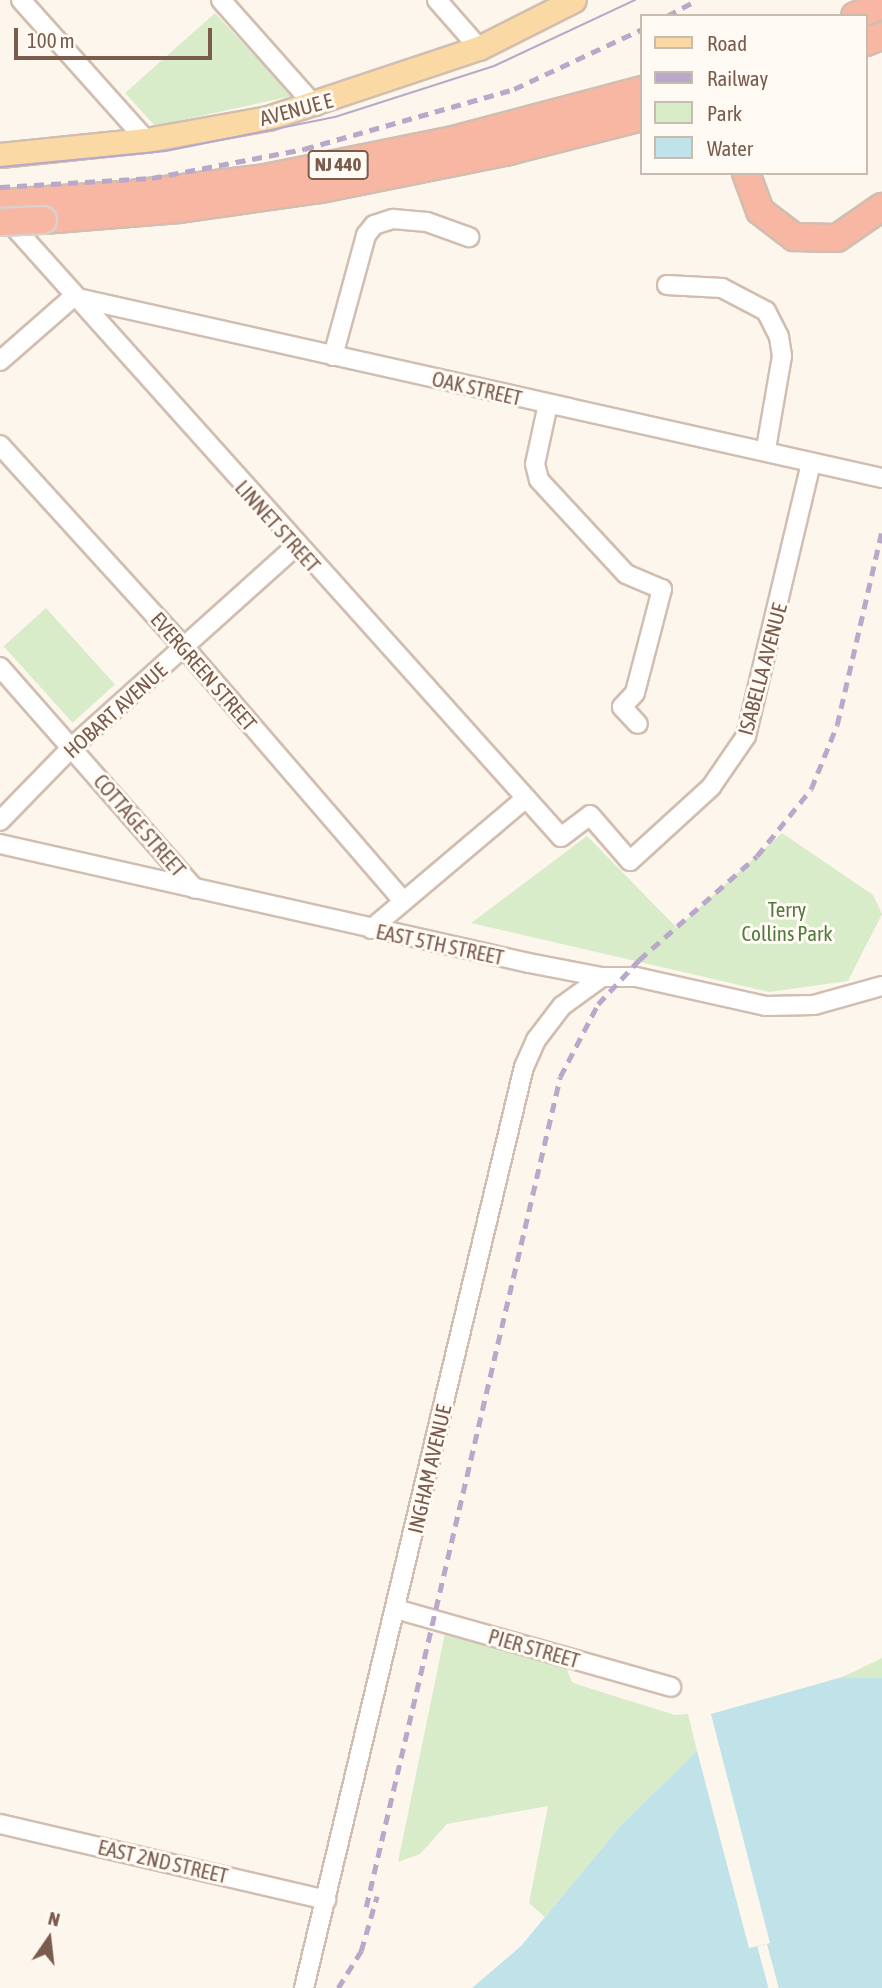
<!DOCTYPE html>
<style>
body{margin:0}
#map{position:relative;width:882px;height:1988px;overflow:hidden;background:#fdf6ec;font-family:"Asap Condensed",sans-serif}
div>[style]{position:absolute}
.green>*{inset:0;background:#d8ecc9;transform-origin:0 0}
.water>*{inset:0;background:#bfe3e8}
.pier>*{inset:0;background:#fdf6ec;transform-origin:0 0}
.roads{filter:drop-shadow(2px 0 #d1beb0) drop-shadow(-2px 0 #d1beb0) drop-shadow(0 2px #d1beb0) drop-shadow(0 -2px #d1beb0)}
.minor>*{height:18px;margin:-9px;padding:0 9px;transform-origin:9px;border-radius:9px;background:#fff}
.major>*{height:23px;margin:-11.5px;padding:0 11.5px;transform-origin:11.5px;border-radius:11.5px;background:#fbd9a5}
.highway>*{height:26px;margin:-13px;padding:0 13px;transform-origin:13px;border-radius:13px;background:#f7b7a3}
.tram>*{height:2px;margin:-1px;padding:0 1px;transform-origin:1px;border-radius:1px;background:#b9a8c9}
.rail>*{height:4.5px;margin-top:-2.25px;transform-origin:0;background:repeating-linear-gradient(90deg,#b9a8c9 0 10px,transparent 0 17px)}
.bridges{filter:drop-shadow(2px 0 #dad1cd) drop-shadow(-2px 0 #dad1cd) drop-shadow(0 2px #dad1cd) drop-shadow(0 -2px #dad1cd)}
.highway-bridge>*{height:26px;margin:-13px;padding:0 13px;transform-origin:13px;border-radius:13px;background:#f7b7a3}
span{translate:-50% -50%;white-space:nowrap;text-align:center;line-height:1.15;-webkit-text-stroke:6px #fffaf3;paint-order:stroke}
.shield-label span{padding:2px 5px;background:#fffaf3;border:2px solid;border-radius:5px;-webkit-text-stroke-width:0}
.shield-label{font-size:19px;color:#7a5c4d;font-weight:700}
.street-label{font-size:21px;color:#7a5c4d}
.park-label{font-size:21px;color:#537a41}
.legend{position:absolute;left:640px;top:14px;width:228px;height:161px;box-sizing:border-box;background:#fffaf3;border:2px solid #cabbb1;margin:0;padding:9px 12px;list-style:none;font-size:21px;color:#7a5c4d}
.legend li{display:flex;align-items:center;gap:14px;height:35px}
.legend b{width:35px;border:2px solid #cabbb1}
.north{position:absolute;left:14px;top:1904px;width:70px;height:70px;-webkit-text-stroke:5px #fffaf3;paint-order:stroke;rotate:14deg;font-size:19px;font-weight:700;line-height:28px;text-align:center;color:#7a5c4d}
.north::after{content:'';display:block;margin:auto;width:24px;height:32px;background:#7a5c4d;clip-path:polygon(50% 0,100% 100%,50% 72%,0 100%)}
.scale{position:absolute;left:14px;top:28px;width:198px;height:32px;box-sizing:border-box;border:4px solid #7a5c4d;border-top:0;padding-left:9px;font-size:21px;line-height:24px;white-space:nowrap;color:#7a5c4d;-webkit-text-stroke:5px #fffaf3;paint-order:stroke}
</style>
<div id="map">
<div class="green">
<div style="clip-path:polygon(215px 13px,292px 96px,155px 126px,125px 93px)"></div>
<div style="left:46px;top:608px;width:103px;height:57px;rotate:48deg"></div>
<div style="clip-path:polygon(782px 833px,873px 895px,882px 914px,848px 981px,769px 992px,471px 923px,587px 836px,677px 928px)"></div>
<div style="clip-path:polygon(445px 1633px,565px 1665px,572px 1682px,579px 1685px,675px 1715px,688px 1714px,697px 1751px,623px 1823px,545px 1917px,529px 1903px,548px 1806px,447px 1824px,420px 1854px,398px 1862px)"></div>
<div style="clip-path:polygon(882px 1658px,882px 1678px,839px 1678px,849px 1674px)"></div>
</div>
<div class="water">
<div style="clip-path:polygon(839px 1678px,882px 1678px,882px 1988px,472px 1988px,521px 1946px,623px 1823px,697px 1751px,749px 1948px,770px 1943px,711px 1714px)"></div>
</div>
<div class="pier">
<div style="left:767px;top:1944px;width:46px;height:10px;rotate:75deg"></div>
</div>
<div class="roads">
<div class="minor">
<div style="left:21px;top:0;width:188px;rotate:48.2deg"></div>
<div style="left:221px;top:0;width:142px;rotate:48.4deg"></div>
<div style="left:437px;top:0;width:64px;rotate:48.8deg"></div>
<div style="left:6px;top:218px;width:831px;rotate:48.12deg"></div>
<div style="left:561px;top:837px;width:36px;rotate:-37deg"></div>
<div style="left:590px;top:815px;width:61px;rotate:49deg"></div>
<div style="left:630px;top:861px;width:110px;rotate:-42.4deg"></div>
<div style="left:711px;top:787px;width:62px;rotate:-55.5deg"></div>
<div style="left:746px;top:736px;width:281px;rotate:-76.6deg"></div>
<div style="left:667px;top:285px;width:55px;rotate:3.1deg"></div>
<div style="left:722px;top:288px;width:50px;rotate:27.6deg"></div>
<div style="left:766px;top:311px;width:29px;rotate:63deg"></div>
<div style="left:779px;top:337px;width:19px;rotate:81deg"></div>
<div style="left:782px;top:356px;width:94px;rotate:99.8deg"></div>
<div style="left:333px;top:356px;width:125px;rotate:-74.7deg"></div>
<div style="left:366px;top:235px;width:13px;rotate:-51deg"></div>
<div style="left:374px;top:225px;width:20px;rotate:-18deg"></div>
<div style="left:393px;top:219px;width:34px;rotate:5deg"></div>
<div style="left:427px;top:222px;width:45px;rotate:19.7deg"></div>
<div style="left:0;top:361px;width:97px;rotate:-41.2deg"></div>
<div style="left:73px;top:297px;width:829px;rotate:12.61deg"></div>
<div style="left:548px;top:404px;width:61px;rotate:102.2deg"></div>
<div style="left:535px;top:464px;width:16px;rotate:76deg"></div>
<div style="left:539px;top:480px;width:128px;rotate:47.2deg"></div>
<div style="left:626px;top:574px;width:39px;rotate:23deg"></div>
<div style="left:662px;top:589px;width:107px;rotate:104.6deg"></div>
<div style="left:635px;top:693px;width:19px;rotate:133deg"></div>
<div style="left:622px;top:707px;width:23px;rotate:47deg"></div>
<div style="left:0;top:445px;width:273px;rotate:47.7deg"></div>
<div style="left:184px;top:647px;width:335px;rotate:49.2deg"></div>
<div style="left:0;top:667px;width:295px;rotate:48.7deg"></div>
<div style="left:0;top:821px;width:103px;rotate:-45.8deg"></div>
<div style="left:72px;top:747px;width:301px;rotate:-41.9deg"></div>
<div style="left:0;top:844px;width:542px;rotate:12.68deg"></div>
<div style="left:529px;top:963px;width:74px;rotate:10.9deg"></div>
<div style="left:602px;top:977px;width:34px"></div>
<div style="left:636px;top:977px;width:133px;rotate:12.6deg"></div>
<div style="left:766px;top:1006px;width:48px;rotate:-1.2deg"></div>
<div style="left:814px;top:1005px;width:71px;rotate:-15.6deg"></div>
<div style="left:371px;top:929px;width:203px;rotate:-40.2deg"></div>
<div style="left:396px;top:1609px;width:286px;rotate:15.8deg"></div>
<div style="left:0;top:1824px;width:335px;rotate:13.1deg"></div>
<div style="left:304px;top:1988px;width:947px;rotate:-76.57deg"></div>
<div style="left:524px;top:1067px;width:30px;rotate:-66deg"></div>
<div style="left:536px;top:1040px;width:43px;rotate:-52.6deg"></div>
<div style="left:562px;top:1006px;width:49px;rotate:-35.9deg"></div>
</div>
<div class="major">
<div style="left:0;top:155px;width:147px;rotate:-5.9deg"></div>
<div style="left:146px;top:140px;width:124px;rotate:-10.2deg"></div>
<div style="left:268px;top:118px;width:222px;rotate:-18.4deg"></div>
<div style="left:479px;top:48px;width:106px;rotate:-26.8deg"></div>
</div>
<div class="highway">
<div style="left:855px;top:16px;width:29px;rotate:-22deg"></div>
<div style="left:866px;top:42px;width:17px;rotate:-21deg"></div>
<div style="left:746px;top:173px;width:40px;rotate:69.8deg"></div>
<div style="left:760px;top:211px;width:43px;rotate:37.4deg"></div>
<div style="left:794px;top:237px;width:43px;rotate:1.3deg"></div>
<div style="left:837px;top:238px;width:55px;rotate:-34.6deg"></div>
<div style="left:0;top:203px;width:123px;rotate:-3.7deg"></div>
<div style="left:123px;top:195px;width:143px;rotate:-6.8deg"></div>
<div style="left:265px;top:178px;width:192px;rotate:-11.4deg"></div>
<div style="left:453px;top:140px;width:196px;rotate:-14.8deg"></div>
<div style="left:43px;top:220px;width:137px;rotate:-4.6deg"></div>
<div style="left:180px;top:209px;width:142px;rotate:-8.1deg"></div>
<div style="left:321px;top:189px;width:192px;rotate:-11.4deg"></div>
<div style="left:509px;top:151px;width:137px;rotate:-14.3deg"></div>
</div>
</div>
<div class="tram">
<div style="left:0;top:167px;width:167px;rotate:-5.5deg"></div>
<div style="left:166px;top:151px;width:172px;rotate:-11.4deg"></div>
<div style="left:335px;top:117px;width:167px;rotate:-17.8deg"></div>
<div style="left:494px;top:66px;width:156px;rotate:-25.1deg"></div>
</div>
<div class="rail">
<div style="left:667px;top:16px;width:34px;rotate:-28deg"></div>
<div style="left:0;top:187px;width:152px;rotate:-3.4deg"></div>
<div style="left:152px;top:178px;width:155px;rotate:-10.8deg"></div>
<div style="left:304px;top:149px;width:218px;rotate:-15.9deg"></div>
<div style="left:514px;top:89px;width:141px;rotate:-25.1deg"></div>
<div style="left:366px;top:1907px;width:852px;rotate:-76.84deg"></div>
<div style="left:560px;top:1077px;width:82px;rotate:-62.5deg"></div>
<div style="left:598px;top:1004px;width:60px;rotate:-47deg"></div>
<div style="left:639px;top:960px;width:157px;rotate:-41.4deg"></div>
<div style="left:757px;top:856px;width:86px;rotate:-51.1deg"></div>
<div style="left:811px;top:789px;width:69px;rotate:-67.9deg"></div>
<div style="left:837px;top:725px;width:200px;rotate:-77deg"></div>
<div style="left:338px;top:1988px;width:44px;rotate:-58.1deg"></div>
<div style="left:361px;top:1951px;width:57px;rotate:-73.8deg"></div>
</div>
<div class="bridges">
<div class="highway-bridge">
<div style="left:0;top:222px;width:43px;rotate:-2.7deg"></div>
</div>
</div>
<div class="shield-label">
<span style="left:338px;top:165px">NJ 440</span>
</div>
<div class="street-label">
<span style="left:296px;top:109px;rotate:-15deg">AVENUE E</span>
<span style="left:477px;top:388px;rotate:13deg">OAK STREET</span>
<span style="left:278px;top:526px;rotate:48deg">LINNET STREET</span>
<span style="left:762px;top:669px;rotate:-75deg">ISABELLA AVENUE</span>
<span style="left:204px;top:671px;rotate:49deg">EVERGREEN STREET</span>
<span style="left:115px;top:710px;rotate:-42deg">HOBART AVENUE</span>
<span style="left:140px;top:825px;rotate:49deg">COTTAGE STREET</span>
<span style="left:440px;top:944px;rotate:12deg">EAST 5TH STREET</span>
<span style="left:429px;top:1469px;rotate:-77deg">INGHAM AVENUE</span>
<span style="left:534px;top:1648px;rotate:16deg">PIER STREET</span>
<span style="left:163px;top:1861px;rotate:13deg">EAST 2ND STREET</span>
</div>
<div class="park-label">
<span style="left:787px;top:921px">Terry<br>Collins Park</span>
</div>
<ul class="legend">
<li><b style="height:9px;background:#fbd9a5"></b>Road</li>
<li><b style="height:9px;background:#b9a8c9"></b>Railway</li>
<li><b style="height:19px;background:#d8ecc9"></b>Park</li>
<li><b style="height:19px;background:#bfe3e8"></b>Water</li>
</ul>
<div class="north">N</div>
<div class="scale">100 m</div>
</div>
